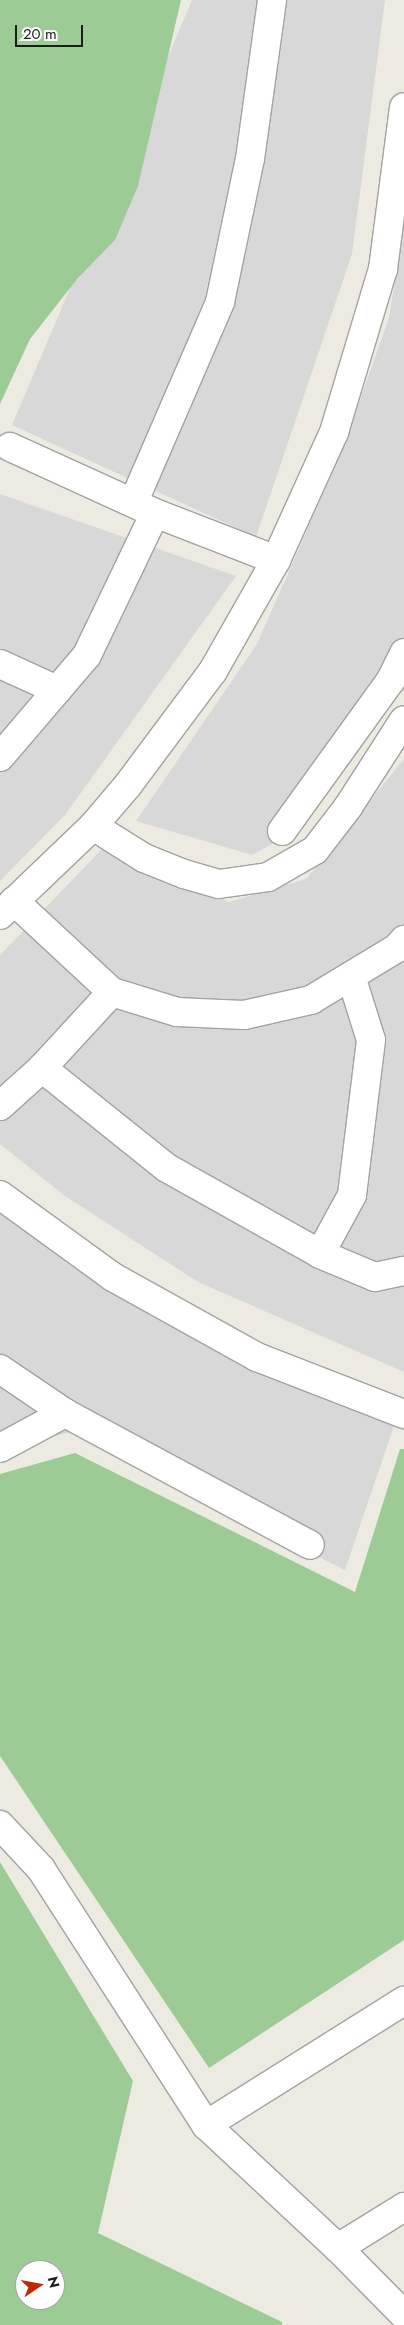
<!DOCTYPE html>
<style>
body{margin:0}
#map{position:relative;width:404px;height:2325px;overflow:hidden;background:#edebe1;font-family:Jost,sans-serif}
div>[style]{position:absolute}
.residential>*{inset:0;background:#d9d8d8}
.forest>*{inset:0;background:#9dcb96}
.roads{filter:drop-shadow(1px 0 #a2a2a2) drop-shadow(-1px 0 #a2a2a2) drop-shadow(0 1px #a2a2a2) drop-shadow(0 -1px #a2a2a2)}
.minor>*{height:28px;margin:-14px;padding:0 14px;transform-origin:14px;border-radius:14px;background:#fff}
span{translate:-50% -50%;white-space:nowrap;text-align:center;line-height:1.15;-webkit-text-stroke:4px #fff;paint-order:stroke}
.north{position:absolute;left:15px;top:2260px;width:50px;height:50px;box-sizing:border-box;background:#fff;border:1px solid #a4a4a4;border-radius:50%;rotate:78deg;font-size:14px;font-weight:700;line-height:20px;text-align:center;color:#1b1b1b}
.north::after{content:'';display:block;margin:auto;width:18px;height:22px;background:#c12605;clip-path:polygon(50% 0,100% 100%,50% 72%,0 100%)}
.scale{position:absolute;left:15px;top:25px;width:68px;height:22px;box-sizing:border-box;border:2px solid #1b1b1b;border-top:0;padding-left:6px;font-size:15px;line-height:18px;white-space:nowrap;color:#1b1b1b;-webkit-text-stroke:4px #fff;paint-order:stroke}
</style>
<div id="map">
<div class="residential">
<div style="clip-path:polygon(192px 0,385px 0,352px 254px,256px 537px,12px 425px)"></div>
<div style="clip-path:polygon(404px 225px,404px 673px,305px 826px,252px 855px,136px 821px,257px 644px,342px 450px,389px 318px)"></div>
<div style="clip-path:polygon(0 494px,236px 576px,65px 815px,0 881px)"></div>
<div style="clip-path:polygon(404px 759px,404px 1372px,198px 1282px,65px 1196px,0 1144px,0 955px,102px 849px,229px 902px,306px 879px)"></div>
<div style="clip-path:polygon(0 1198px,161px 1316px,396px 1420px,345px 1570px,70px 1432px,0 1452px)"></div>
</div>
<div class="forest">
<div style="clip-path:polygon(0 0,181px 0,138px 186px,115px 240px,78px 278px,30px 339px,0 404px)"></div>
<div style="clip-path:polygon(400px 1449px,404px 1449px,404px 1940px,209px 2068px,0 1756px,0 1474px,75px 1453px,355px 1592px)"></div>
<div style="clip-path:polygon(evenodd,0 1862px,133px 2081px,98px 2233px,282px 2322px,282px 2325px,0 2325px,0 1862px,25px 2270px,55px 2270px,55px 2300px,25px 2300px,25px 2270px)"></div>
</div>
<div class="roads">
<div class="minor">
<div style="left:10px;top:447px;width:159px;rotate:24.5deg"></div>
<div style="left:155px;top:513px;width:130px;rotate:21.2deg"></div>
<div style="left:134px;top:501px;width:217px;rotate:-66.6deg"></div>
<div style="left:220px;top:302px;width:146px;rotate:-78.2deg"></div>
<div style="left:250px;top:159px;width:161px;rotate:-82.1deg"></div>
<div style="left:0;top:664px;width:63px;rotate:24.5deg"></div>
<div style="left:0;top:757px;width:134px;rotate:-49.5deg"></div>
<div style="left:87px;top:655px;width:157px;rotate:-64.4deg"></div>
<div style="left:93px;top:826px;width:60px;rotate:32.1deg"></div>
<div style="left:144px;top:858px;width:43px;rotate:21.8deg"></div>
<div style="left:184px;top:874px;width:36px;rotate:16deg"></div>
<div style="left:219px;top:884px;width:49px;rotate:-8.1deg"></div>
<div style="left:268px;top:877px;width:54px;rotate:-29.9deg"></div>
<div style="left:315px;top:850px;width:54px;rotate:-52.5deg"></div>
<div style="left:348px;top:807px;width:103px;rotate:-57.2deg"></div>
<div style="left:282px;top:831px;width:186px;rotate:-54.2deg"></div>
<div style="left:391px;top:680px;width:30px;rotate:-64deg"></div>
<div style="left:14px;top:901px;width:134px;rotate:42.9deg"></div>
<div style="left:112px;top:992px;width:68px;rotate:17.1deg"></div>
<div style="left:177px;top:1012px;width:67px;rotate:2.6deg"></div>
<div style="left:244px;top:1015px;width:69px;rotate:-12.6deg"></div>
<div style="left:311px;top:1000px;width:100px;rotate:-31.2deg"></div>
<div style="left:397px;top:948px;width:11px;rotate:-49deg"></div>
<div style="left:0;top:915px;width:129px;rotate:-43.7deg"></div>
<div style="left:93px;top:826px;width:54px;rotate:-49.5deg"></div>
<div style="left:128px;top:785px;width:142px;rotate:-53.3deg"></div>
<div style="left:213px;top:671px;width:128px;rotate:-60.4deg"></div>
<div style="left:276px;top:560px;width:141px;rotate:-65.6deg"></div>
<div style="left:334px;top:432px;width:170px;rotate:-73.3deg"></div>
<div style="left:383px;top:269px;width:163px;rotate:-82.6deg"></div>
<div style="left:42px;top:1068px;width:160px;rotate:38.7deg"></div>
<div style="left:167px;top:1168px;width:176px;rotate:29.3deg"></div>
<div style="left:320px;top:1254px;width:60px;rotate:22.7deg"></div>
<div style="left:375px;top:1277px;width:30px;rotate:-12deg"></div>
<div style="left:0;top:1106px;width:57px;rotate:-42.1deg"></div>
<div style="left:42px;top:1068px;width:103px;rotate:-47.4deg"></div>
<div style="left:0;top:1195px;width:140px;rotate:36deg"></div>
<div style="left:113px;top:1277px;width:165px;rotate:29.1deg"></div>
<div style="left:257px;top:1357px;width:158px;rotate:21.2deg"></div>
<div style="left:320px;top:1254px;width:67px;rotate:-61.5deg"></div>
<div style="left:352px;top:1195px;width:156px;rotate:-83deg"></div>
<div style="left:371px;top:1040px;width:67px;rotate:-107.4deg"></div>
<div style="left:0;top:1369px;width:78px;rotate:34.1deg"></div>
<div style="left:65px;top:1413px;width:278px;rotate:28.3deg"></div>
<div style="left:0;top:1448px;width:74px;rotate:-28.3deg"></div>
<div style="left:0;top:1825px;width:60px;rotate:47deg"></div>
<div style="left:41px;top:1869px;width:305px;rotate:57.2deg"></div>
<div style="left:206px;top:2125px;width:180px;rotate:43deg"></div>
<div style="left:338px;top:2248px;width:94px;rotate:45.4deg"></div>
<div style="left:206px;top:2125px;width:234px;rotate:-32.1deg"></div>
<div style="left:338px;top:2248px;width:78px;rotate:-31.8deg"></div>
</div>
</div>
<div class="north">N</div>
<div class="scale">20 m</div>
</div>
